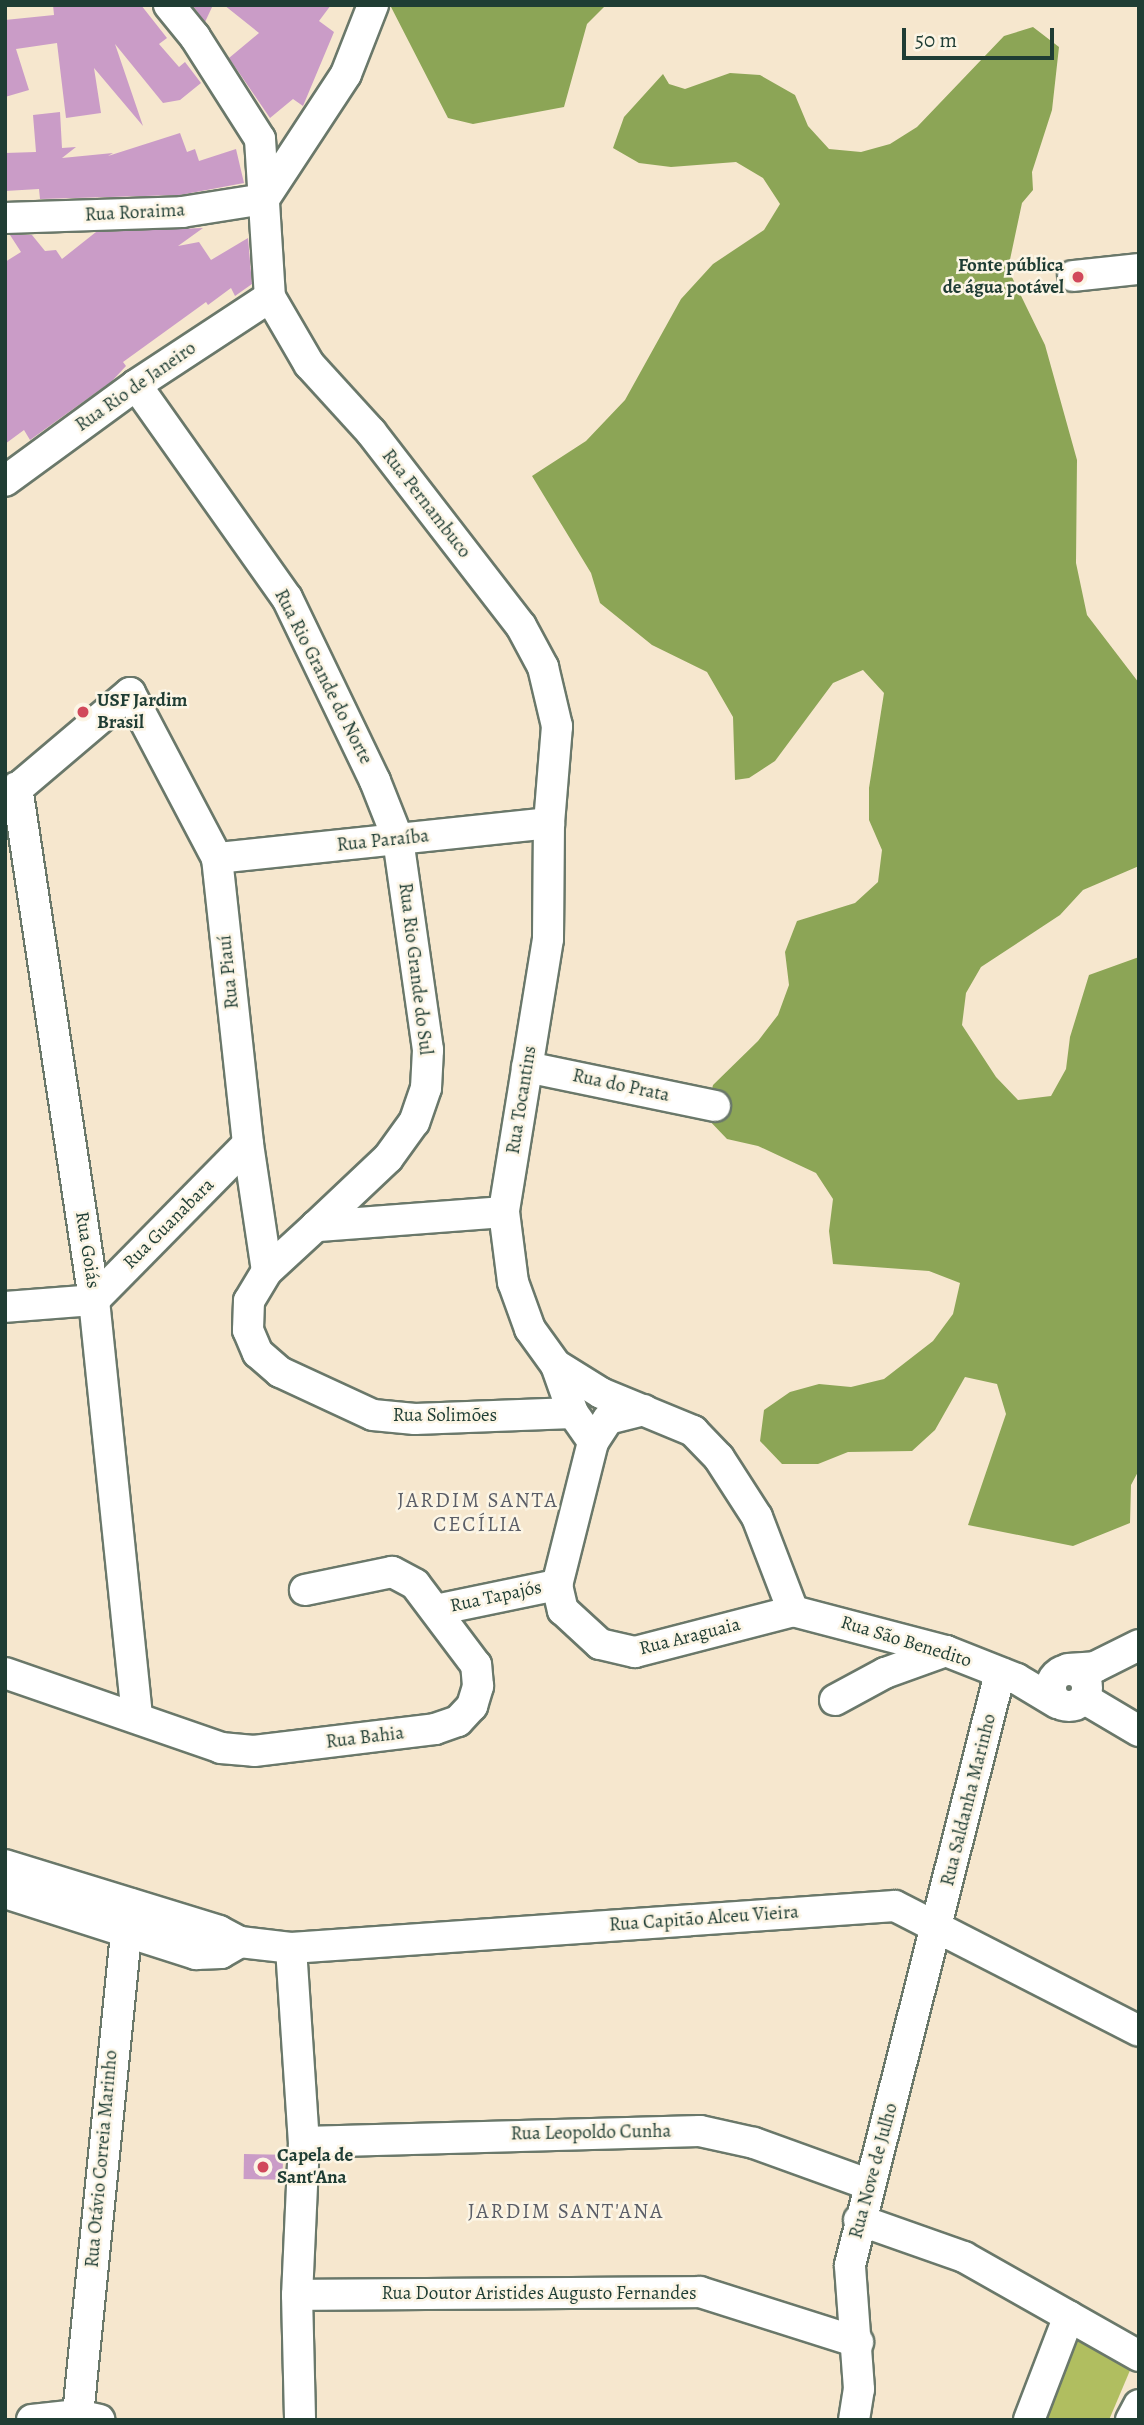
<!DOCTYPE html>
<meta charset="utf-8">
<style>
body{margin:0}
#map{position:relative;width:1144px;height:2425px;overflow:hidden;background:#f6e7ce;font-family:Alegreya,serif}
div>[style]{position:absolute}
.green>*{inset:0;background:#b0be60}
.forest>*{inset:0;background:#8ca556}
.building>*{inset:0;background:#ca9cc7;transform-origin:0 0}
.roads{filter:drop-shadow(2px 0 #6a786a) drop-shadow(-2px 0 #6a786a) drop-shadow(0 2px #6a786a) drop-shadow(0 -2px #6a786a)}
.minor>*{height:30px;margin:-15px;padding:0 15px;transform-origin:15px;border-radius:15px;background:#fff}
.minor>.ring{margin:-15px;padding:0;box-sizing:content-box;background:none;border:30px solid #fff;border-radius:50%}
.dots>*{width:19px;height:19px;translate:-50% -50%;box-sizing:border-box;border:4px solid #fcf5e5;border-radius:50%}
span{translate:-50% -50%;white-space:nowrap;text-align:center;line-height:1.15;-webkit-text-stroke:5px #fcf5e5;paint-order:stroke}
.street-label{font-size:19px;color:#1f3d34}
.poi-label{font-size:19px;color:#1f3d34;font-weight:700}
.right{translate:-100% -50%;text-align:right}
.left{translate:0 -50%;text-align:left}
.neighbourhood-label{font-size:21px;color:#5b5e67;letter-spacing:2px}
.frame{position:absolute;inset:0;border:7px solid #1f3d34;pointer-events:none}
.scale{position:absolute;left:902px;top:28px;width:152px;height:32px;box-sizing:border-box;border:4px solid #1f3d34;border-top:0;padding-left:9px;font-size:21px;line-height:24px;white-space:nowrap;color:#1f3d34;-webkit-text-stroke:5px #fcf5e5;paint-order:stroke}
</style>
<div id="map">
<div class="green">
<div style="clip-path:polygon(1078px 2333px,1131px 2368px,1109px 2420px,1040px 2420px)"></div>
</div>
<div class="forest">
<div style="clip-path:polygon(390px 5px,606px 5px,587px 24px,564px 107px,473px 124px,448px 118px)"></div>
<div style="clip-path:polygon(1033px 27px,1059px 47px,1052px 110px,1032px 172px,1033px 190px,1022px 203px,1008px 269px,1045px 345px,1077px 460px,1076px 563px,1087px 615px,1139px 683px,1139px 866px,1083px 890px,1060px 915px,981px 967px,966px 993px,962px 1025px,996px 1077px,1018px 1100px,1051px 1096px,1066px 1069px,1070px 1037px,1089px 975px,1139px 957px,1139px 1470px,1131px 1485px,1130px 1523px,1073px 1546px,968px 1525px,1006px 1414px,997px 1384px,965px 1377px,935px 1430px,912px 1451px,848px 1452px,818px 1464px,782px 1464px,760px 1441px,764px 1410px,790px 1392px,819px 1384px,851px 1387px,884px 1379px,933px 1341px,953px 1314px,960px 1283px,929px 1271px,833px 1264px,829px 1231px,833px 1199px,816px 1173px,758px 1146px,727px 1139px,705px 1116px,713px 1085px,758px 1041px,778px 1015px,789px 985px,785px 952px,797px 921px,855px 903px,878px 882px,882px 850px,869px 820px,869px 788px,884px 693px,863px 670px,833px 683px,775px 761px,749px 778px,735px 780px,733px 717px,707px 672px,652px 645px,600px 603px,591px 573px,532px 476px,586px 441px,625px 400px,681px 299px,713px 264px,764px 230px,780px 204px,763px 178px,736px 162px,671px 167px,639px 163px,613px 148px,624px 117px,663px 74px,669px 84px,685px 89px,730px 73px,760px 75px,795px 95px,808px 126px,829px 149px,861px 152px,890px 144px,917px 127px,1004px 36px)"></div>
</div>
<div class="building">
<div style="clip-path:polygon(53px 5px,141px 5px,167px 38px,159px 44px,179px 67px,185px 62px,201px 83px,180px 100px,163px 103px,115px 44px,143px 126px,94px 68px,101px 113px,66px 118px,57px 43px,16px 49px,29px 90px,5px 97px,5px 20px,54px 15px)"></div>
<div style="clip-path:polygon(193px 5px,213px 5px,205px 22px,193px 6px)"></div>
<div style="clip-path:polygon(224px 5px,331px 5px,319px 21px,334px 32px,303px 106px,293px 99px,270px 118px,229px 58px,259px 33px)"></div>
<div style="clip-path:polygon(60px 112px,62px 148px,76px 147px,62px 158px,113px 153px,108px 156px,180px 133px,187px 152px,195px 149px,199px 161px,236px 149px,244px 183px,180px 195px,40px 199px,39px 189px,5px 191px,5px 153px,36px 152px,33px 115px)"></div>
<div style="clip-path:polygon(203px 228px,178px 246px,199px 242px,211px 260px,248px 238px,252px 284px,235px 296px,231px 288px,208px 305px,206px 302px,123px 362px,126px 366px,112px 381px,62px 417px,30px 440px,24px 430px,5px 444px,5px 262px,21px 252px,10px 235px,32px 235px,45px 251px,56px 250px,62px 259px,96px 232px)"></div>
<div style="left:244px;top:2154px;width:39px;height:25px;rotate:1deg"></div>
</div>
<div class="roads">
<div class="minor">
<div style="left:169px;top:5px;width:41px;rotate:50.9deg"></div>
<div style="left:195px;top:37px;width:121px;rotate:57.5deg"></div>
<div style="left:260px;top:139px;width:158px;rotate:86.4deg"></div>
<div style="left:270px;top:297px;width:78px;rotate:59.8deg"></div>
<div style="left:309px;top:364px;width:92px;rotate:47.6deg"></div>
<div style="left:371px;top:432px;width:245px;rotate:52.3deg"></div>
<div style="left:521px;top:626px;width:47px;rotate:61.8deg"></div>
<div style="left:543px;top:667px;width:61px;rotate:76.7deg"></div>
<div style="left:557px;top:726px;width:97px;rotate:94.7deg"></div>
<div style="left:549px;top:823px;width:116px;rotate:90.5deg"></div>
<div style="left:548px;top:939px;width:277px;rotate:99.2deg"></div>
<div style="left:504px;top:1212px;width:71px;rotate:82.7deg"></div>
<div style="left:513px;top:1282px;width:50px;rotate:70.1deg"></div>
<div style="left:530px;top:1329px;width:44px;rotate:54.2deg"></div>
<div style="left:556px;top:1365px;width:51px;rotate:70.5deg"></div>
<div style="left:573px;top:1413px;width:35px;rotate:55deg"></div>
<div style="left:5px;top:218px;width:177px;rotate:-1.9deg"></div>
<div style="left:182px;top:212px;width:83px;rotate:-9deg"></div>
<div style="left:264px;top:199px;width:149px;rotate:-56.7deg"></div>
<div style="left:346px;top:74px;width:74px;rotate:-68.6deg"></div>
<div style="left:1073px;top:276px;width:66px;rotate:-6.1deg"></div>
<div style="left:136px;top:385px;width:261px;rotate:54.7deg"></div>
<div style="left:287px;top:598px;width:203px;rotate:64.3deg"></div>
<div style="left:375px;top:781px;width:62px;rotate:68.4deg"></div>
<div style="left:398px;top:839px;width:213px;rotate:81.9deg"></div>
<div style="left:428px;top:1050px;width:38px;rotate:93deg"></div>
<div style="left:426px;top:1088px;width:36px;rotate:109deg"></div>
<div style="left:414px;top:1122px;width:44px;rotate:125.8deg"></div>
<div style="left:388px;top:1158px;width:99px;rotate:136.6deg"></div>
<div style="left:5px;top:481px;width:162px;rotate:-36.2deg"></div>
<div style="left:136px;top:385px;width:160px;rotate:-33.3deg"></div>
<div style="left:17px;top:787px;width:519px;rotate:81.46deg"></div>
<div style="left:94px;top:1300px;width:418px;rotate:84.1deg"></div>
<div style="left:5px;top:799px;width:164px;rotate:-40.3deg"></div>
<div style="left:130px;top:693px;width:187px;rotate:62.2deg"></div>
<div style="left:217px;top:858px;width:288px;rotate:83.8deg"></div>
<div style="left:248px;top:1144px;width:128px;rotate:81.5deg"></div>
<div style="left:217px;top:858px;width:334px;rotate:-6deg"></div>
<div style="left:527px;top:1067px;width:192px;rotate:11.7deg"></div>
<div style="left:504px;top:1212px;width:189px;rotate:175.7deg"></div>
<div style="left:316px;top:1226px;width:67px;rotate:137.4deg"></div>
<div style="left:267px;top:1271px;width:35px;rotate:121deg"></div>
<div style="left:249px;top:1301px;width:29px;rotate:92deg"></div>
<div style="left:248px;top:1330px;width:25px;rotate:67deg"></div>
<div style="left:258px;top:1353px;width:29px;rotate:41deg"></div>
<div style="left:280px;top:1372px;width:102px;rotate:24.8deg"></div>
<div style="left:373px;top:1415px;width:42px;rotate:5.4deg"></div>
<div style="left:415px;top:1419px;width:158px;rotate:-2.2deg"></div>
<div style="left:5px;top:1307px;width:89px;rotate:-4.5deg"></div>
<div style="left:94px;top:1300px;width:219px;rotate:-45.4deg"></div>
<div style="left:556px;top:1365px;width:53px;rotate:31.9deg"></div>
<div style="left:601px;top:1393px;width:100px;rotate:22.4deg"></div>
<div style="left:693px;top:1431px;width:37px;rotate:46deg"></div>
<div style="left:719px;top:1458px;width:70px;rotate:57.2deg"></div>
<div style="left:757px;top:1517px;width:101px;rotate:69deg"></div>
<div style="left:644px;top:1410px;width:37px;rotate:166deg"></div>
<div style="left:608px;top:1419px;width:27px;rotate:123deg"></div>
<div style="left:593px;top:1442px;width:147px;rotate:104.1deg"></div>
<div style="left:557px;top:1585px;width:26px;rotate:77deg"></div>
<div style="left:563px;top:1610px;width:50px;rotate:42.6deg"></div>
<div style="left:600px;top:1644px;width:36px;rotate:13deg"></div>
<div style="left:635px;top:1652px;width:163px;rotate:-14.5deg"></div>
<div style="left:793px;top:1611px;width:158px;rotate:14.7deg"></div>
<div style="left:946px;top:1651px;width:76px;rotate:21.5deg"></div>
<div style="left:1017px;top:1679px;width:47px;rotate:31deg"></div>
<div style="left:436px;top:1610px;width:124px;rotate:-11.7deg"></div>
<div style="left:1068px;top:1669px;width:27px;rotate:-4deg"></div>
<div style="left:1095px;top:1667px;width:49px;rotate:-26.6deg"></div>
<div class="ring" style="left:1051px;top:1670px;width:6px;height:6px"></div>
<div style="left:5px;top:1673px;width:229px;rotate:19.1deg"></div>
<div style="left:221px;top:1748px;width:33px;rotate:5deg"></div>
<div style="left:254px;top:1751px;width:182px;rotate:-6.9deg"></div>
<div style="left:435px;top:1729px;width:24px;rotate:-19deg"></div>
<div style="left:458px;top:1721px;width:21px;rotate:-47deg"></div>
<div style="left:472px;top:1706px;width:21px;rotate:-73deg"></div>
<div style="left:478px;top:1686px;width:21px;rotate:-95deg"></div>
<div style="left:476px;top:1665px;width:101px;rotate:-127deg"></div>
<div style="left:415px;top:1584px;width:26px;rotate:-152deg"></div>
<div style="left:392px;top:1572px;width:89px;rotate:168.3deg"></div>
<div style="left:1085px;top:1699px;width:63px;rotate:30.7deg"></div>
<div style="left:835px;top:1700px;width:57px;rotate:-28.4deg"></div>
<div style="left:885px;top:1673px;width:65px;rotate:-19.8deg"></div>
<div style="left:5px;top:1865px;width:224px;rotate:17.1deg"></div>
<div style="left:219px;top:1931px;width:24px;rotate:28deg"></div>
<div style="left:240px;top:1942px;width:51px;rotate:6.7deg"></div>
<div style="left:291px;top:1948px;width:605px;rotate:-3.98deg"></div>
<div style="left:895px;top:1906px;width:274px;rotate:27.1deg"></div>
<div style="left:5px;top:1893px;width:201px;rotate:17.7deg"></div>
<div style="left:196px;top:1954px;width:25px;rotate:-2deg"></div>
<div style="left:221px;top:1953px;width:22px;rotate:-30deg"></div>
<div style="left:291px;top:1948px;width:194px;rotate:86.2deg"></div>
<div style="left:304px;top:2142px;width:153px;rotate:92.6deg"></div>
<div style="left:297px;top:2295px;width:125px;rotate:88.6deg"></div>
<div style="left:304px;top:2142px;width:396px;rotate:-1.6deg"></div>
<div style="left:700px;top:2131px;width:55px;rotate:12.5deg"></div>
<div style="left:754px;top:2143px;width:123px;rotate:19.9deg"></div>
<div style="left:859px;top:2220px;width:111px;rotate:19.4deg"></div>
<div style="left:964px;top:2257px;width:201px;rotate:29.5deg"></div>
<div style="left:297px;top:2295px;width:403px;rotate:-0.4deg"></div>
<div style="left:700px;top:2292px;width:166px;rotate:17.6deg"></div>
<div style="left:78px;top:2415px;width:514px;rotate:-84.3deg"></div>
<div style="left:32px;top:2420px;width:46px;rotate:-6.2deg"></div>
<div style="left:78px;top:2415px;width:22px;rotate:13deg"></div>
<div style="left:854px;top:2420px;width:31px;rotate:-81deg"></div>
<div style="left:859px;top:2389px;width:124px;rotate:-94.2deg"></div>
<div style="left:850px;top:2265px;width:611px;rotate:-75.78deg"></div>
<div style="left:1029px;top:2420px;width:111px;rotate:-69deg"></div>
<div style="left:1131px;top:2420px;width:17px;rotate:-62deg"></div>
</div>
</div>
<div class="dots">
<div style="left:1078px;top:277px;background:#d1495b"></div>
<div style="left:83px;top:712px;background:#d1495b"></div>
<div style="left:263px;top:2167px;background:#d1495b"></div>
</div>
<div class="street-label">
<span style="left:135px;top:213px;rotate:-3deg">Rua Roraima</span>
<span style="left:136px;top:387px;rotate:-35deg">Rua Rio de Janeiro</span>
<span style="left:426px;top:504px;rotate:52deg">Rua Pernambuco</span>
<span style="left:323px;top:677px;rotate:63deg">Rua Rio Grande do Norte</span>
<span style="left:383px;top:841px;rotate:-6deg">Rua Paraíba</span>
<span style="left:415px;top:969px;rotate:83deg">Rua Rio Grande do Sul</span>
<span style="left:229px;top:972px;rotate:-96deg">Rua Piauí</span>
<span style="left:621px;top:1086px;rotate:12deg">Rua do Prata</span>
<span style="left:522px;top:1100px;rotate:-81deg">Rua Tocantins</span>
<span style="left:169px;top:1224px;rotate:-45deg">Rua Guanabara</span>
<span style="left:87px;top:1250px;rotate:81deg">Rua Goiás</span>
<span style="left:445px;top:1416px">Rua Solimões</span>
<span style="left:496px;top:1597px;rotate:-12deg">Rua Tapajós</span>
<span style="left:690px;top:1637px;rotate:-14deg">Rua Araguaia</span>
<span style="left:906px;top:1642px;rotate:17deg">Rua São Benedito</span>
<span style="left:365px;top:1738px;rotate:-7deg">Rua Bahia</span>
<span style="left:969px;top:1800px;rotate:-76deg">Rua Saldanha Marinho</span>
<span style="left:704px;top:1919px;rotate:-4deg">Rua Capitão Alceu Vieira</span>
<span style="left:591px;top:2133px;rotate:-1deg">Rua Leopoldo Cunha</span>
<span style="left:102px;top:2159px;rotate:-85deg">Rua Otávio Correia Marinho</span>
<span style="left:874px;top:2171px;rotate:-75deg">Rua Nove de Julho</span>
<span style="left:539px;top:2294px">Rua Doutor Aristides Augusto Fernandes</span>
</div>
<div class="poi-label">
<span class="right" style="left:1064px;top:277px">Fonte pública<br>de água potável</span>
<span class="left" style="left:97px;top:712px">USF Jardim<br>Brasil</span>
<span class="left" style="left:277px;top:2167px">Capela de<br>Sant'Ana</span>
</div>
<div class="neighbourhood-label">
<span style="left:478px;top:1512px">JARDIM SANTA<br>CECÍLIA</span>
<span style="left:566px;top:2211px">JARDIM SANT'ANA</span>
</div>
<div class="frame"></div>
<div class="scale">50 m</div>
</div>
